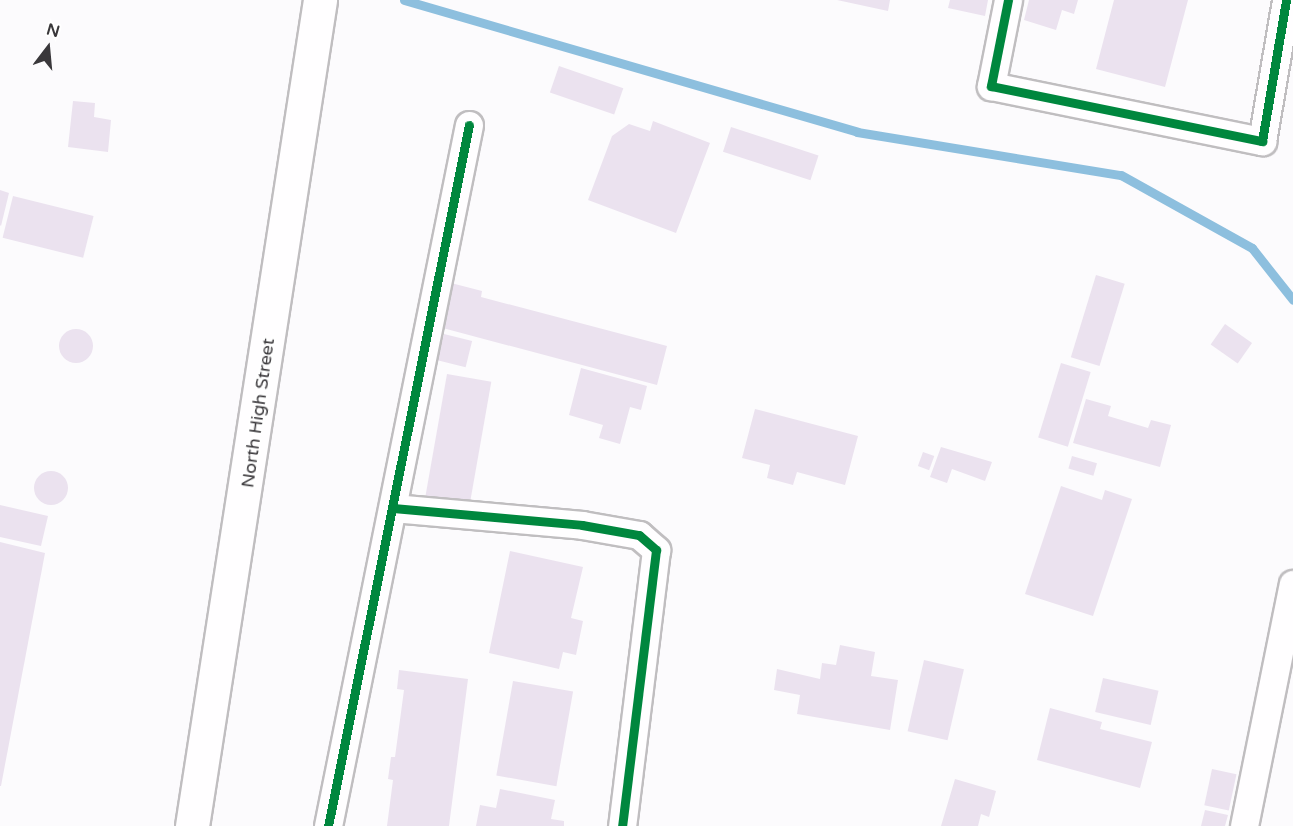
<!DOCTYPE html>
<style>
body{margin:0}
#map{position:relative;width:1293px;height:826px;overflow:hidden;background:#fcfbfd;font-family:"Varela Round",sans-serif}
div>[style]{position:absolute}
.stream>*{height:9px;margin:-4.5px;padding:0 4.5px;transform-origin:4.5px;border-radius:4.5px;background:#8dbfde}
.building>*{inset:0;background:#ebe2ef;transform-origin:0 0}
.round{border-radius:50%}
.roads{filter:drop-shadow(2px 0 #c0bec0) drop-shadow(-2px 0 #c0bec0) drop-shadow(0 2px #c0bec0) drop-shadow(0 -2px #c0bec0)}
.minor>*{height:27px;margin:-13.5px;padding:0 13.5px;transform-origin:13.5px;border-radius:13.5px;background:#fffeff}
.trunk>*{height:33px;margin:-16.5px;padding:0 16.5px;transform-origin:16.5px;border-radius:16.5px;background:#fffeff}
.cycleway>*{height:9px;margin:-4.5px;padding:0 4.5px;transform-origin:4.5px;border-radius:4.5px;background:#00873e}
span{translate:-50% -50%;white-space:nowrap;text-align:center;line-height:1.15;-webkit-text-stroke:5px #fff;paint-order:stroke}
.street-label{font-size:18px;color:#3a383b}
.north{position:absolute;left:18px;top:18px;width:60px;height:60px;-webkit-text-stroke:4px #fff;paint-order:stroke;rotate:16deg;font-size:16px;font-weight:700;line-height:24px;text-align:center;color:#3a383b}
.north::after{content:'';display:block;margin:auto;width:21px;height:27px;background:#3a383b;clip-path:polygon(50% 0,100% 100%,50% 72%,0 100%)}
</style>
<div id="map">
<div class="stream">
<div style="left:404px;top:0;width:472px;rotate:16.2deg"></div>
<div style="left:857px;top:132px;width:267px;rotate:9.3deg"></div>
<div style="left:1121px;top:175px;width:150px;rotate:29.1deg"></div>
<div style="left:1252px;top:248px;width:66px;rotate:51.7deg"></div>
</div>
<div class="building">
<div style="clip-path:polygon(837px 0,890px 0,888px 11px)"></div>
<div style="clip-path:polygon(950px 0,988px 0,985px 16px,948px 8px)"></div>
<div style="clip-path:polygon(1029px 0,1078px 0,1074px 14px,1062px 10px,1056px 30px,1024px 20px)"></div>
<div style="clip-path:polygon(1114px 0,1188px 0,1165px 87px,1096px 69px)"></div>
<div style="left:559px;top:66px;width:68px;height:28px;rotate:19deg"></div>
<div style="clip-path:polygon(73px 101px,95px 103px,94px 117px,111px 120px,108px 152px,68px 147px)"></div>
<div style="clip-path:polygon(653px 121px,710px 143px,676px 233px,588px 200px,612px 136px,629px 124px,650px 131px)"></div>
<div style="left:731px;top:127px;width:92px;height:26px;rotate:18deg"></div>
<div style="clip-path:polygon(0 190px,9px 193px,1px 226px,0 225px)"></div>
<div style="left:13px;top:196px;width:83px;height:43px;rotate:14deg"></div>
<div style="left:1096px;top:275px;width:30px;height:86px;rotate:17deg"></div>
<div style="clip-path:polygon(451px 283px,482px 291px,481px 297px,667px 346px,657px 385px,439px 327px)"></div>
<div style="left:1225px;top:324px;width:33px;height:25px;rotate:35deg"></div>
<div class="round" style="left:59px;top:329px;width:34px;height:34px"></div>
<div style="left:444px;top:334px;width:29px;height:27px;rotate:14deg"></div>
<div style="left:1061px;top:363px;width:31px;height:78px;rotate:17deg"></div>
<div style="clip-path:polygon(581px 368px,647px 386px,641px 410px,630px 407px,620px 444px,599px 438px,603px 425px,569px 415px)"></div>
<div style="left:447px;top:374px;width:45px;height:127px;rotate:10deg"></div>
<div style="clip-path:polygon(1086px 399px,1111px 406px,1108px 416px,1148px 428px,1151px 420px,1171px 425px,1160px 467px,1073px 443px)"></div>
<div style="clip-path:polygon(755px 409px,858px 436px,845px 485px,797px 472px,793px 485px,767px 478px,770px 465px,742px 458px)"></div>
<div style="clip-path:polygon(941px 447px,992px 462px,985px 481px,952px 469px,947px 483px,930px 477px)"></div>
<div style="left:923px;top:452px;width:12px;height:15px;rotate:20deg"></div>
<div style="left:1072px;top:456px;width:26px;height:13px;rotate:16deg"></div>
<div class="round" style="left:34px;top:471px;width:34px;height:34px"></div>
<div style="clip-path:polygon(1061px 486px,1102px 500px,1105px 490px,1132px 499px,1093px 616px,1025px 594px)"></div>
<div style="clip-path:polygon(0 505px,48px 516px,41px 546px,0 537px)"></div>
<div style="clip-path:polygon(0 542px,45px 553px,1px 786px,0 786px)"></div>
<div style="clip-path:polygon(510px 551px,583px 567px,571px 618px,583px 621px,576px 655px,563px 652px,559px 669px,489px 653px)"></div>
<div style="clip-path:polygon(840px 645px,875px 652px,871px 676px,898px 680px,890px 730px,797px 714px,800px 695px,774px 690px,777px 669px,820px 679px,822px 663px,836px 665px)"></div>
<div style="left:924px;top:660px;width:41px;height:73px;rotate:13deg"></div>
<div style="clip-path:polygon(399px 670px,468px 679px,449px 826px,387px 826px,393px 780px,388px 779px,391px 757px,395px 757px,404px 690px,397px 689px)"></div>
<div style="left:1103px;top:678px;width:57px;height:35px;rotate:13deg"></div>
<div style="left:513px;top:681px;width:61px;height:96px;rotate:10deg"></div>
<div style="clip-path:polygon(1050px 708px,1102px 722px,1100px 729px,1152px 742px,1140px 788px,1037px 760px)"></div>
<div style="left:1212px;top:769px;width:25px;height:37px;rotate:12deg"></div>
<div style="clip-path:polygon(955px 779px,996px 791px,989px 817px,981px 814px,978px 826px,941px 826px)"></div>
<div style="clip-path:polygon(500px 789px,555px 800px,551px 819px,564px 821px,564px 826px,476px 826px,480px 805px,496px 808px)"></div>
<div style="clip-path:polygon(1205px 810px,1228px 815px,1225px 826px,1201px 826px)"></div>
</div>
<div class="roads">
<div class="minor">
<div style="left:1008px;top:0;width:88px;rotate:101.2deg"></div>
<div style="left:991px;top:86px;width:277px;rotate:11.5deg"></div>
<div style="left:1262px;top:141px;width:143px;rotate:-80.3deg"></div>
<div style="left:393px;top:508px;width:190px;rotate:5.1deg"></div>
<div style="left:582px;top:525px;width:58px;rotate:10deg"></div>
<div style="left:639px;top:535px;width:23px;rotate:41deg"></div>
<div style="left:656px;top:550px;width:278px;rotate:97deg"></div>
<div style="left:328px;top:826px;width:715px;rotate:-78.63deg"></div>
<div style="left:1244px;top:826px;width:247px;rotate:-78.6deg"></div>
</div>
<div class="trunk">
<div style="left:192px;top:826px;width:836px;rotate:-81.19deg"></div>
</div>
</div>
<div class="cycleway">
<div style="left:1008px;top:0;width:88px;rotate:101.2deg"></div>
<div style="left:991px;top:86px;width:277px;rotate:11.5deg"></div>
<div style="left:1262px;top:141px;width:143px;rotate:-80.3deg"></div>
<div style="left:393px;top:508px;width:190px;rotate:5.1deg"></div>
<div style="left:582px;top:525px;width:58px;rotate:10deg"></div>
<div style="left:639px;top:535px;width:23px;rotate:41deg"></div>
<div style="left:656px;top:550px;width:278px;rotate:97deg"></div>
<div style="left:328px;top:826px;width:715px;rotate:-78.63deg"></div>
</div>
<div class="street-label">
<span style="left:258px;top:413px;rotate:-82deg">North High Street</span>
</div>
<div class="north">N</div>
</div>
